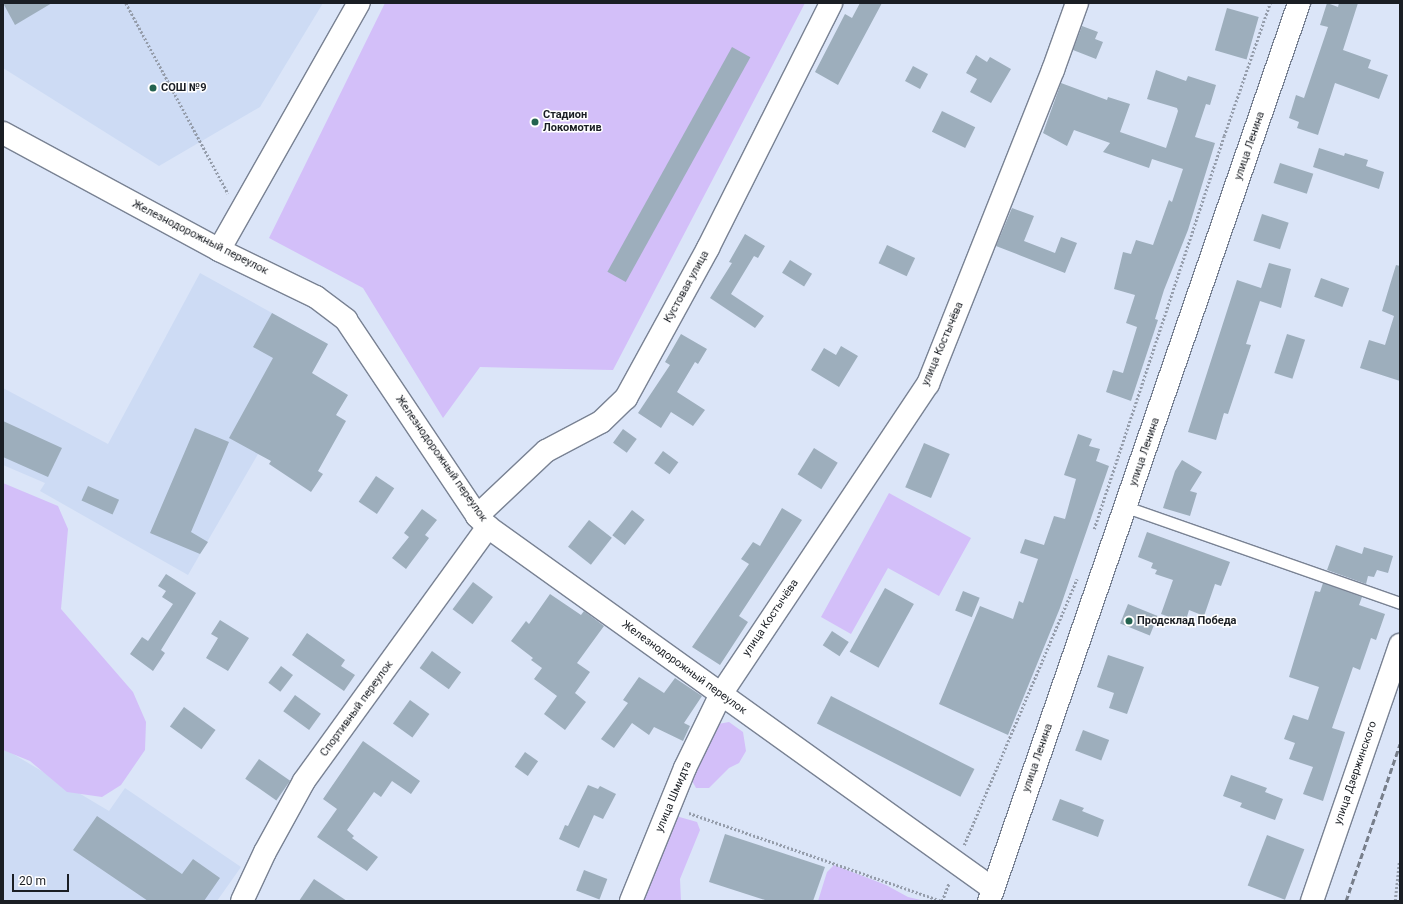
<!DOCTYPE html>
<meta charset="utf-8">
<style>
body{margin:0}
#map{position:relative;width:1403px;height:904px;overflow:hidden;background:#dbe5f8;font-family:Roboto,sans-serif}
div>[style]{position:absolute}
.built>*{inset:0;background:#cddbf4}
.green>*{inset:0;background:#d3bff9}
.building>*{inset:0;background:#9daebc;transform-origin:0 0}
.path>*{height:2.5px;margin-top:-1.25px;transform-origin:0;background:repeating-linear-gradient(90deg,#959dab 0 2px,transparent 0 4px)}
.roads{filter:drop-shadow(1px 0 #798293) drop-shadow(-1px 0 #798293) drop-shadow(0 1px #798293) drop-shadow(0 -1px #798293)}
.service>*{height:11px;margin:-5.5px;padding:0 5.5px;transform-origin:5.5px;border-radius:5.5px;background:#fff}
.minor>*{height:22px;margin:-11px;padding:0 11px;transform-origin:11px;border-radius:11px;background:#fff}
.secondary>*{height:22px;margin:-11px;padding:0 11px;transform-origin:11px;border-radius:11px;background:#fff}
.rail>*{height:3px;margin-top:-1.5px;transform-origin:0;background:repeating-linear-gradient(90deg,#777e8a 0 6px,transparent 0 9px)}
.dots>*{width:11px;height:11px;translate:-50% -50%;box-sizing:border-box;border:2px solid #fff;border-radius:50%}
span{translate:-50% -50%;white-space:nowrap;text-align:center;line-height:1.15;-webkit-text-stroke:3px #fff;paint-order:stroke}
.poi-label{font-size:11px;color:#1a1e24;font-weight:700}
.left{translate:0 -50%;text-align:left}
.street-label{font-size:11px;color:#1a1e24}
.frame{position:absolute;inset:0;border:4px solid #1a1e24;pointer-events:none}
.scale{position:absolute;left:12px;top:874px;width:57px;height:18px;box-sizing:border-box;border:2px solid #1a1e24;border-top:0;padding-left:5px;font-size:12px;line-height:14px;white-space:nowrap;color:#1a1e24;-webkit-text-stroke:3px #fff;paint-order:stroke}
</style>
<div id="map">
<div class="built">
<div style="clip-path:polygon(3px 3px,323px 3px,260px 107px,159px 166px,3px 68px)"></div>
<div style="clip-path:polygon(200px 273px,328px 344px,264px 457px,258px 454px,188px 575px,40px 491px,45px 483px,3px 465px,3px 388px,108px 444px)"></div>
<div style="clip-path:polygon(3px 748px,109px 811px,125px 788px,241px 867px,217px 901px,3px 901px)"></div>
</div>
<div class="green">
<div style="clip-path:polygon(385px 3px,805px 3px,613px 370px,480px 367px,443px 418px,363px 288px,269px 238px)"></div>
<div style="clip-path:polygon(3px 483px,58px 506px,68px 529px,61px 609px,133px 692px,146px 722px,145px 750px,121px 785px,102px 797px,67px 792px,30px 761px,3px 750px)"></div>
<div style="clip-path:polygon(889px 493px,971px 538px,939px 596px,888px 568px,851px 634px,821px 617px)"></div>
<div style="clip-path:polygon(729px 722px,743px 732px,746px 751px,739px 763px,729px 768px,709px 788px,696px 788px,691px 779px,718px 724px)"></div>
<div style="clip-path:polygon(676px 816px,697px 822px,700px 830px,680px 879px,681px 901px,639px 901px)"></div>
<div style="clip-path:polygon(834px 865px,886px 885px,908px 897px,925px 901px,818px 901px,827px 872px)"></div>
</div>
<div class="building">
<div style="clip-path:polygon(3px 3px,52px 3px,15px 25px)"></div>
<div style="clip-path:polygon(860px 3px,882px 3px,838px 85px,815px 72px,845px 14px,852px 18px)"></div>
<div style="clip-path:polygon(1327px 3px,1338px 7px,1339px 3px,1358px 3px,1343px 50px,1371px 60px,1368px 68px,1388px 75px,1379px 99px,1335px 83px,1318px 135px,1297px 128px,1299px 122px,1289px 118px,1296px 95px,1304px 98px,1328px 27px,1320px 25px)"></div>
<div style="left:1227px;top:8px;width:33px;height:44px;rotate:16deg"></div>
<div style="clip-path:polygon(1082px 26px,1098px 32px,1095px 39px,1103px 42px,1096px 59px,1073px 50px)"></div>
<div style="left:732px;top:47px;width:21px;height:257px;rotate:29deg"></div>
<div style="clip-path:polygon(976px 55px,987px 62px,990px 57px,1011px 69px,991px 103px,970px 92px,977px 79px,966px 73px)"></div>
<div style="left:913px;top:66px;width:17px;height:17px;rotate:28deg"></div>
<div style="clip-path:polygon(1156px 70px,1186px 81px,1188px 76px,1216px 85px,1210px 105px,1206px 104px,1195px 137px,1215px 143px,1188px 230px,1164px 290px,1155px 319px,1158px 320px,1131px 401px,1106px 392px,1113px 370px,1123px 373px,1137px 327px,1126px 323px,1135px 295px,1114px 289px,1123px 252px,1131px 254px,1136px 240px,1153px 245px,1169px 200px,1172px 202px,1183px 169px,1152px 159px,1149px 168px,1103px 152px,1110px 143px,1074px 130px,1067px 146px,1043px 133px,1061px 83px,1107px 100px,1108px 97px,1130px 104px,1120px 132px,1166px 148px,1178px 111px,1177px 108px,1147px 99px)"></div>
<div style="left:942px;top:111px;width:37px;height:23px;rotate:26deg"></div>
<div style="clip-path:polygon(1319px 148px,1344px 156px,1345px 153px,1368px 160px,1366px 166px,1384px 172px,1379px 189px,1313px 167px)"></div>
<div style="left:1280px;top:163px;width:35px;height:21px;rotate:18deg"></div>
<div style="clip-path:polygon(1012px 208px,1034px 216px,1024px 241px,1055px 253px,1061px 237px,1077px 243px,1065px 273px,996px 246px)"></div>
<div style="left:1262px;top:214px;width:28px;height:28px;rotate:18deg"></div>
<div style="clip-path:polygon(745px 234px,765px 246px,758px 258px,754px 256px,731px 294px,764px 316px,755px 328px,710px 298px,732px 263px,729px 262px)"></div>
<div style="left:887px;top:245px;width:31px;height:20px;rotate:25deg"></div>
<div style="left:790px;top:260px;width:26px;height:15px;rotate:32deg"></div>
<div style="clip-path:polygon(1269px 263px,1291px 269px,1281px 308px,1260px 301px,1246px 344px,1251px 345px,1228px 414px,1224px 413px,1216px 440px,1188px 432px,1237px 280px,1261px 288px)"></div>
<div style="clip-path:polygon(1396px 265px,1400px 266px,1400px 381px,1360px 368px,1369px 340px,1385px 345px,1394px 316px,1382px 311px)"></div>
<div style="left:1321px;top:278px;width:30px;height:20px;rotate:20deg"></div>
<div style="clip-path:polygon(272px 313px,328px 344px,312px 373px,348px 395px,336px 415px,346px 421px,318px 471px,323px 474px,311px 492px,269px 464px,271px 461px,229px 438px,273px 358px,253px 347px)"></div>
<div style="clip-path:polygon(681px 334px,707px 349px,698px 364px,695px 362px,677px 392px,705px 410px,693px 426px,671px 412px,661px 428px,638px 413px,670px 365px,665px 362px)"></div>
<div style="left:1287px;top:334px;width:19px;height:41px;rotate:18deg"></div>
<div style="clip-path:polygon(841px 346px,858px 356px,839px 387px,811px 370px,824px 348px,836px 355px)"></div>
<div style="clip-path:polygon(3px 421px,62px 448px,48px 477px,3px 457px)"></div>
<div style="clip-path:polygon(195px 428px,229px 442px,191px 532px,208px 542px,200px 554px,150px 533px)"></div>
<div style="left:623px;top:429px;width:17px;height:17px;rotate:36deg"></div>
<div style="clip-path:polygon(1078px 434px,1092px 439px,1089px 446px,1100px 449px,1096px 461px,1109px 466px,1060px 608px,1008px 735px,939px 704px,980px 606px,1013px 619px,1019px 601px,1023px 603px,1038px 559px,1020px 553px,1025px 539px,1044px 545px,1054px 516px,1065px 519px,1076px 479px,1064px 475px)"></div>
<div style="left:924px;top:443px;width:28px;height:48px;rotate:23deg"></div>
<div style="left:814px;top:448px;width:28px;height:31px;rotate:32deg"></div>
<div style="left:663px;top:451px;width:19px;height:15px;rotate:36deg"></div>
<div style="clip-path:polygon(1182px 460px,1202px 472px,1190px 491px,1197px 493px,1190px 516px,1163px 508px,1175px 471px)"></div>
<div style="left:376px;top:476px;width:22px;height:31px;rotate:34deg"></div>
<div style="left:88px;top:486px;width:34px;height:16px;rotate:24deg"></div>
<div style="clip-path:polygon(782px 508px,802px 520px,739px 616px,748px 622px,720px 665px,692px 647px,749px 564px,741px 559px,753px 542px,760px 546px)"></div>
<div style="clip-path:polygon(422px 509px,437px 520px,425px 535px,429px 538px,406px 569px,392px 558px,409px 537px,404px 533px)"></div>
<div style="left:632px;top:510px;width:16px;height:32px;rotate:38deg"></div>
<div style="left:589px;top:520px;width:29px;height:34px;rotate:38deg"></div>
<div style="clip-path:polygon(1147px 532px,1230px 562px,1221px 586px,1215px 584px,1204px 616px,1189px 610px,1186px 620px,1179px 617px,1178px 620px,1161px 614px,1173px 580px,1155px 574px,1157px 570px,1151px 568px,1153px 563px,1138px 557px)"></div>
<div style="clip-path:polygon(1336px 545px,1362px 554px,1364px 547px,1393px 556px,1388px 573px,1377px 570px,1374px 577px,1368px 576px,1366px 584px,1327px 570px)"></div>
<div style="clip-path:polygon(166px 574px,196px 593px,161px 650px,165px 653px,153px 671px,130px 654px,142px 637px,148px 641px,173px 604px,162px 597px,166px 591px,158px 586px)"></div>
<div style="left:473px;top:582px;width:25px;height:34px;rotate:37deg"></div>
<div style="clip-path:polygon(1323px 583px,1362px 597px,1359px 605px,1385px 614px,1376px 640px,1371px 638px,1360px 670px,1353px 667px,1332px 728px,1345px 732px,1323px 801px,1303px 794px,1313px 767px,1289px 759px,1295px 743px,1284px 739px,1293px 715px,1308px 720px,1319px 687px,1289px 677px,1315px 591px,1320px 592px)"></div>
<div style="left:885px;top:588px;width:33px;height:73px;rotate:29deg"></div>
<div style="left:963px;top:591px;width:18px;height:21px;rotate:22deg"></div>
<div style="clip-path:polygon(550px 594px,581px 615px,584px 611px,604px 626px,577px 663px,590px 672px,575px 693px,586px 702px,565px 730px,544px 714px,557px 696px,534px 679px,542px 668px,531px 660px,533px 658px,511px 641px,526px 621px,529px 624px)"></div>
<div style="left:1128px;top:604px;width:32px;height:21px;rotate:22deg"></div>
<div style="clip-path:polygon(220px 620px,249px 638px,228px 671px,206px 658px,218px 638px,211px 634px)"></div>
<div style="left:832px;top:631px;width:20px;height:17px;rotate:33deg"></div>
<div style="clip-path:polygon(307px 633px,345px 660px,341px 666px,355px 675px,344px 691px,292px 655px)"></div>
<div style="left:432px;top:651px;width:36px;height:21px;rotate:36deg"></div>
<div style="clip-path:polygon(1108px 655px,1144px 667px,1127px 714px,1109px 708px,1114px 693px,1097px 687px)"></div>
<div style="left:281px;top:666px;width:15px;height:21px;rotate:37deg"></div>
<div style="clip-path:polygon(639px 677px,664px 693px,675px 678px,702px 696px,684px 723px,690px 726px,683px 741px,654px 727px,649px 735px,632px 723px,614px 748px,601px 739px,628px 703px,623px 700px)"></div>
<div style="left:295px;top:695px;width:32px;height:20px;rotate:36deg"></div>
<div style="left:831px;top:696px;width:161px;height:31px;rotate:27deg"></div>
<div style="left:410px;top:700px;width:24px;height:29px;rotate:36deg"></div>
<div style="left:184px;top:707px;width:39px;height:24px;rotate:36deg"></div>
<div style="left:1083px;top:730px;width:28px;height:22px;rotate:21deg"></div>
<div style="clip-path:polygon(363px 741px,420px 781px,411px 794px,392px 781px,381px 797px,374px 792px,347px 830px,354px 836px,352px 838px,378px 857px,367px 871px,317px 837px,337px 809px,323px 799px)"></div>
<div style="left:525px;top:752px;width:16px;height:18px;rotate:35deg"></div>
<div style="left:259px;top:759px;width:38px;height:24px;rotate:35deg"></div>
<div style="clip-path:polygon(1231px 775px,1267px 788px,1265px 792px,1283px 799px,1275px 820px,1240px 807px,1242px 803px,1223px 796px)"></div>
<div style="clip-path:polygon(588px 785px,598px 789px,600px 786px,616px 794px,603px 819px,594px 815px,579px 848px,559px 839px,565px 825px,568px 826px)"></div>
<div style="clip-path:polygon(1060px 799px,1084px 808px,1082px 811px,1104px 820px,1098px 837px,1052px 820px)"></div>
<div style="clip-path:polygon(97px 816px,182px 874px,193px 859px,220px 878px,204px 901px,148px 901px,73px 850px)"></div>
<div style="clip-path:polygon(725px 834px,825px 867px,813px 901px,768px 901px,709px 882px)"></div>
<div style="left:1267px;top:835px;width:40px;height:54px;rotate:21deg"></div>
<div style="left:584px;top:870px;width:25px;height:22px;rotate:21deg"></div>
<div style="clip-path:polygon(314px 879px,347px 901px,299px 901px)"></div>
</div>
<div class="path">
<div style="left:126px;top:3px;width:216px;rotate:61.8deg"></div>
<div style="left:1094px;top:529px;width:414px;rotate:-71.7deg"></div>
<div style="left:1224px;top:136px;width:141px;rotate:-70.9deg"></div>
<div style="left:689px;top:813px;width:267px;rotate:19.2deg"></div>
<div style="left:964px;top:845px;width:289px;rotate:-67deg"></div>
<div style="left:942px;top:901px;width:19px;rotate:-69deg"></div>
<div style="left:1395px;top:901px;width:39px;rotate:-84deg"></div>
</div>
<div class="roads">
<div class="service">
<div style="left:1126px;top:507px;width:290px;rotate:19.3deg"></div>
</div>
<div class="minor">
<div style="left:3px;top:133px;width:246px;rotate:28.4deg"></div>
<div style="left:219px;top:250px;width:108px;rotate:25.9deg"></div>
<div style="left:316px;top:297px;width:38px;rotate:37deg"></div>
<div style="left:346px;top:320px;width:236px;rotate:56.2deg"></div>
<div style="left:477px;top:516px;width:16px;rotate:45deg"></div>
<div style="left:488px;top:527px;width:621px;rotate:35.63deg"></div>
<div style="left:219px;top:250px;width:284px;rotate:-60.5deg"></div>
<div style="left:477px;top:516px;width:95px;rotate:-43.3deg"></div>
<div style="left:546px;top:451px;width:62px;rotate:-27.8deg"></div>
<div style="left:601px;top:422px;width:35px;rotate:-44deg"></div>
<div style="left:626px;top:398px;width:171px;rotate:-61.3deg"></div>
<div style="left:708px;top:248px;width:274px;rotate:-63.3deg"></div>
<div style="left:242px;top:901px;width:54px;rotate:-64.9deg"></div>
<div style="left:265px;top:852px;width:81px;rotate:-61.2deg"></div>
<div style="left:304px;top:781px;width:314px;rotate:-54.1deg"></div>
<div style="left:631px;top:901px;width:144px;rotate:-67.9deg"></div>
<div style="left:685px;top:768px;width:82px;rotate:-64.1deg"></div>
<div style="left:721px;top:694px;width:373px;rotate:-56.3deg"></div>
<div style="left:928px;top:384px;width:338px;rotate:-68.3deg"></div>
<div style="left:1053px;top:70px;width:71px;rotate:-70.3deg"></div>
<div style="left:1312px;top:901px;width:271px;rotate:-71deg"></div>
</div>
<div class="secondary">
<div style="left:989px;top:901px;width:950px;rotate:-70.95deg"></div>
</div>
</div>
<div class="rail">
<div style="left:1346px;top:901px;width:166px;rotate:-71deg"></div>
</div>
<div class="dots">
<div style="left:153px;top:88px;background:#246350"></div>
<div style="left:535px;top:122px;background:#246350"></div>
<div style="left:1129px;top:621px;background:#246350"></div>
</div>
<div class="poi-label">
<span class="left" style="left:161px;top:88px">СОШ №9</span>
<span class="left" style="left:543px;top:122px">Стадион<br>Локомотив</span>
<span class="left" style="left:1137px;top:621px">Продсклад Победа</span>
</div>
<div class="street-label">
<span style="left:1250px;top:146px;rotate:-71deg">улица Ленина</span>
<span style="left:200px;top:238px;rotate:27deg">Железнодорожный переулок</span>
<span style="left:687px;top:287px;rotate:-61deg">Кустовая улица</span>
<span style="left:943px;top:344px;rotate:-67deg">улица Костычёва</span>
<span style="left:1145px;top:452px;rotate:-71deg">улица Ленина</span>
<span style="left:441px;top:459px;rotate:55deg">Железнодорожный переулок</span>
<span style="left:771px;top:618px;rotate:-56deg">улица Костычёва</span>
<span style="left:684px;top:668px;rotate:36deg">Железнодорожный переулок</span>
<span style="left:357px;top:709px;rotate:-54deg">Спортивный переулок</span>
<span style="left:1038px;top:758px;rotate:-71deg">улица Ленина</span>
<span style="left:1356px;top:773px;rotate:-71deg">улица Дзержинского</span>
<span style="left:674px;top:797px;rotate:-67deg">улица Шмидта</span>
</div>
<div class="frame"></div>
<div class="scale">20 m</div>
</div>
